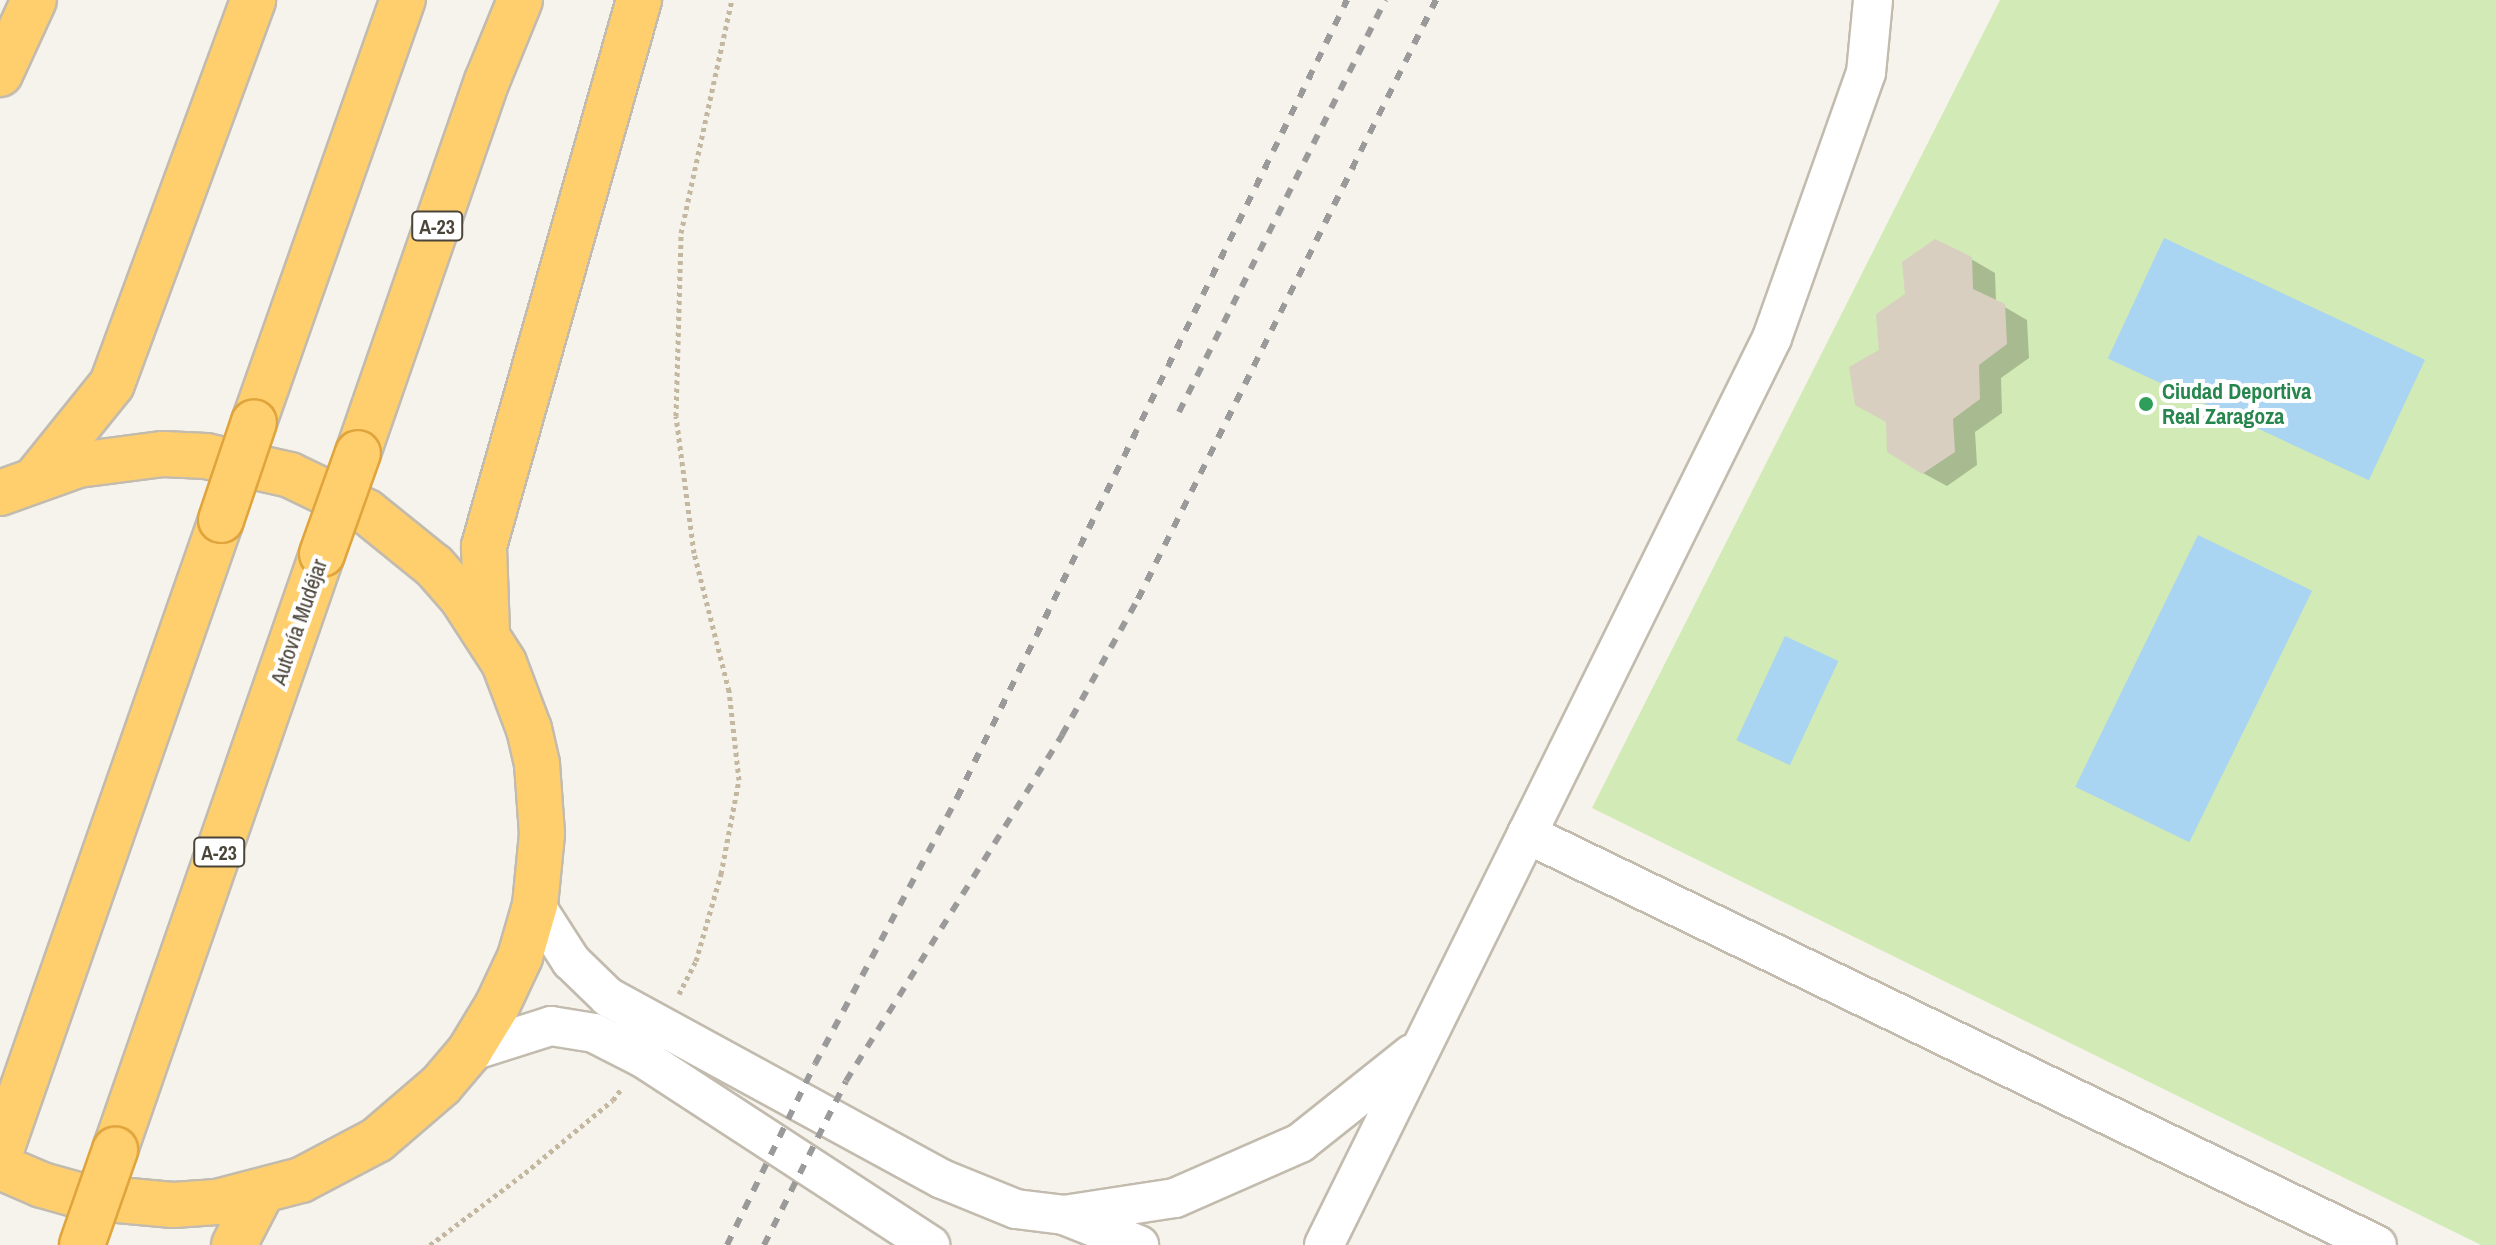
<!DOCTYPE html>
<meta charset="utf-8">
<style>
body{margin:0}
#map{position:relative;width:2496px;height:1245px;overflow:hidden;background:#f6f3ec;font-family:"Archivo Narrow",sans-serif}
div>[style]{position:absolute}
.green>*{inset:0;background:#d2eab5}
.water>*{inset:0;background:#a9d4f2;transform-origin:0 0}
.shadow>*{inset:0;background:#0003}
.building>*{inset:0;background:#d8cfc1}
.path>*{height:5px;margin-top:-2.5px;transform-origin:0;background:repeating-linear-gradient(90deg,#c4b79f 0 4px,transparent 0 8px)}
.roads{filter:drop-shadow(2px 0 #c2bbae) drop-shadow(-2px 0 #c2bbae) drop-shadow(0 2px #c2bbae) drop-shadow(0 -2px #c2bbae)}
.street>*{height:38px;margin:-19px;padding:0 19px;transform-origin:19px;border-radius:19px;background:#fff}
.highway>*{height:44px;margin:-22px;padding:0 22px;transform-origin:22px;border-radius:22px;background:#ffcf6e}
.rail>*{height:6px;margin-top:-3px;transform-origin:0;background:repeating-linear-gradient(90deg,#9a9a9a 0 10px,transparent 0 20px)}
.bridges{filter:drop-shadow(2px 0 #e0a43c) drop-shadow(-2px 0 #e0a43c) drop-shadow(0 2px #e0a43c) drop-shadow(0 -2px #e0a43c)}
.highway-bridge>*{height:44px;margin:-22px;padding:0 22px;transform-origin:22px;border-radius:22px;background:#ffcf6e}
.dots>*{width:22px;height:22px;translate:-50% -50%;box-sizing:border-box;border:4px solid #fff;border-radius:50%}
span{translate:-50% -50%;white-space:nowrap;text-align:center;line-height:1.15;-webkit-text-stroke:8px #fff;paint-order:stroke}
.shield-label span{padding:2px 6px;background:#fff;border:2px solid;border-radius:6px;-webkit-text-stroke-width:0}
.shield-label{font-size:20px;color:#4b4439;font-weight:700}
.leisure-label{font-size:22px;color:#27864d;font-weight:700}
.left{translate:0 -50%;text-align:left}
.street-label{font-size:22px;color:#4b4439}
</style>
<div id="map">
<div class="green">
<div style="clip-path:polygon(2000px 0,2496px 0,2496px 1245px,2481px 1245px,1592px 808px)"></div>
</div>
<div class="water">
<div style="left:2164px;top:238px;width:288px;height:133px;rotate:25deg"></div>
<div style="left:2198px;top:535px;width:127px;height:280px;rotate:26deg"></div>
<div style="left:1785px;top:636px;width:59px;height:115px;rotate:25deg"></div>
</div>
<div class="shadow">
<div style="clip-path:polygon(1971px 259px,1995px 273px,1996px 302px,2027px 320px,2029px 358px,2001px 378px,2002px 413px,1975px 432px,1977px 465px,1947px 486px,1923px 473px)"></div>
</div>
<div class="building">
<div style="clip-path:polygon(1935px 239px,1972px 257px,1973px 289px,2005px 304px,2007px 344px,1979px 365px,1980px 399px,1953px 419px,1955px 452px,1922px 474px,1887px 452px,1886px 422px,1855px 405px,1849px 367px,1879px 350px,1876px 314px,1905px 294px,1902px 262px)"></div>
</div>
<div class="path">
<div style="left:679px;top:994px;width:37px;rotate:-63deg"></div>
<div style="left:696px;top:961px;width:91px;rotate:-74deg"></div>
<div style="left:721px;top:874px;width:96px;rotate:-79.2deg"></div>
<div style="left:739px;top:780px;width:90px;rotate:-96.4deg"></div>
<div style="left:729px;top:691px;width:142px;rotate:-104.2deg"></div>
<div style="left:694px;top:553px;width:138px;rotate:-97.5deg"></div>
<div style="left:676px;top:416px;width:183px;rotate:-88.4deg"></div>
<div style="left:681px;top:233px;width:239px;rotate:-77.7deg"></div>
<div style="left:430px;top:1245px;width:119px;rotate:-37.2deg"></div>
<div style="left:525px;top:1173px;width:114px;rotate:-39.7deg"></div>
<div style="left:613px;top:1100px;width:15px;rotate:-53deg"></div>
</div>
<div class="roads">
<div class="street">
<div style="left:1527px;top:834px;width:944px;rotate:25.81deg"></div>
<div style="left:535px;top:905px;width:67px;rotate:57.3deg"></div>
<div style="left:571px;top:961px;width:52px;rotate:44.2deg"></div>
<div style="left:608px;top:997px;width:380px;rotate:28.6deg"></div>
<div style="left:942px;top:1179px;width:80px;rotate:22.1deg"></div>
<div style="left:1016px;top:1209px;width:48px;rotate:7.1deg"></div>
<div style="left:1064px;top:1215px;width:112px;rotate:-8.7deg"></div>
<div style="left:1175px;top:1198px;width:137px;rotate:-23.7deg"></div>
<div style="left:1300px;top:1143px;width:143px;rotate:-38.5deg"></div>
<div style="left:469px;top:1052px;width:86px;rotate:-17.6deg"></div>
<div style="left:551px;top:1026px;width:44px;rotate:9.2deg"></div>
<div style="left:594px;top:1033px;width:55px;rotate:27deg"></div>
<div style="left:643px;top:1058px;width:343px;rotate:33.1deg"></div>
<div style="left:1064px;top:1215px;width:81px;rotate:21.8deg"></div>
<div style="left:1324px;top:1245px;width:1012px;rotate:-63.71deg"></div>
<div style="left:1772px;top:338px;width:281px;rotate:-70.5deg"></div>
<div style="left:1866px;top:73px;width:73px;rotate:-84.5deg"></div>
</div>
<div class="highway">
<div style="left:0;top:74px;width:81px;rotate:-65.3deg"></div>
<div style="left:254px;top:422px;width:448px;rotate:-70.6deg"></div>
<div style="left:358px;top:453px;width:394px;rotate:-70.9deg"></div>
<div style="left:487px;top:81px;width:87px;rotate:-67.8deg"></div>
<div style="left:37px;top:477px;width:119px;rotate:-51.1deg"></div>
<div style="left:112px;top:384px;width:409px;rotate:-69.8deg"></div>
<div style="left:0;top:493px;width:83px;rotate:-19.7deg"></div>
<div style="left:78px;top:465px;width:86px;rotate:-7.4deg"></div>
<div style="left:163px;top:454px;width:43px;rotate:2.7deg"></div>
<div style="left:206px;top:456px;width:86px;rotate:12.7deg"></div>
<div style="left:290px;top:475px;width:85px;rotate:25.7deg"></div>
<div style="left:367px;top:512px;width:86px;rotate:38.9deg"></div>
<div style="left:434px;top:566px;width:43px;rotate:48.8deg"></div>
<div style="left:462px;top:598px;width:77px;rotate:57.1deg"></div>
<div style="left:504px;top:663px;width:71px;rotate:69.3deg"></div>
<div style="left:529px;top:729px;width:36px;rotate:77deg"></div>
<div style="left:537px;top:764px;width:70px;rotate:85.9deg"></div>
<div style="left:542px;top:834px;width:71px;rotate:95.6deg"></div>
<div style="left:535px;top:905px;width:54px;rotate:106.1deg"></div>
<div style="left:520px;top:957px;width:54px;rotate:115.1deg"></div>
<div style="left:497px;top:1006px;width:54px;rotate:121.3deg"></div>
<div style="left:469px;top:1052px;width:43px;rotate:130.3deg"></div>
<div style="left:441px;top:1085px;width:84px;rotate:139.3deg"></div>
<div style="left:377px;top:1140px;width:86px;rotate:152.2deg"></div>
<div style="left:301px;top:1180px;width:87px;rotate:165.3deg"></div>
<div style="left:217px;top:1202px;width:44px;rotate:176.1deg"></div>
<div style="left:173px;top:1205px;width:88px;rotate:-174.8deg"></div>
<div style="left:85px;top:1197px;width:45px;rotate:-164.4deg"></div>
<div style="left:42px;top:1185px;width:46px;rotate:-156.8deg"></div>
<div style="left:487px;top:633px;width:87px;rotate:-92deg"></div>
<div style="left:484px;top:546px;width:568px;rotate:-74.15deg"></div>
<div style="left:115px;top:1150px;width:631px;rotate:-70.85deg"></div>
<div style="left:0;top:1153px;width:670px;rotate:-70.75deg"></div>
<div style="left:234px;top:1245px;width:59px;rotate:-62.6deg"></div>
</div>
</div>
<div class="rail">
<div style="left:1179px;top:412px;width:461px;rotate:-63.4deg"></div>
<div style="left:727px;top:1245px;width:201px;rotate:-64.1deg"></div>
<div style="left:815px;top:1064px;width:302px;rotate:-61.9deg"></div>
<div style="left:957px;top:798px;width:888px;rotate:-63.95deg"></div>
<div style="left:764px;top:1245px;width:183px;rotate:-63.4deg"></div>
<div style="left:846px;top:1081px;width:408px;rotate:-58deg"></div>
<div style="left:1062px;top:735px;width:156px;rotate:-60.8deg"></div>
<div style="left:1138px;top:599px;width:669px;rotate:-63.55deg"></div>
</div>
<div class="bridges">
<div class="highway-bridge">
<div style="left:221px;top:520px;width:103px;rotate:-71.4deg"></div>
<div style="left:322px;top:554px;width:107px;rotate:-70.4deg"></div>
<div style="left:82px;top:1245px;width:101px;rotate:-70.8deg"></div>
</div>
</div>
<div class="dots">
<div style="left:2146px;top:404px;background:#2e9e5b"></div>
</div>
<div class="shield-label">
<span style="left:437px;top:226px">A-23</span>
<span style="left:219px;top:852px">A-23</span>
</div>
<div class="leisure-label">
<span class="left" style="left:2162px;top:404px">Ciudad Deportiva<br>Real Zaragoza</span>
</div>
<div class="street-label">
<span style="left:299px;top:622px;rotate:-71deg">Autovía Mudéjar</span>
</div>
</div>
